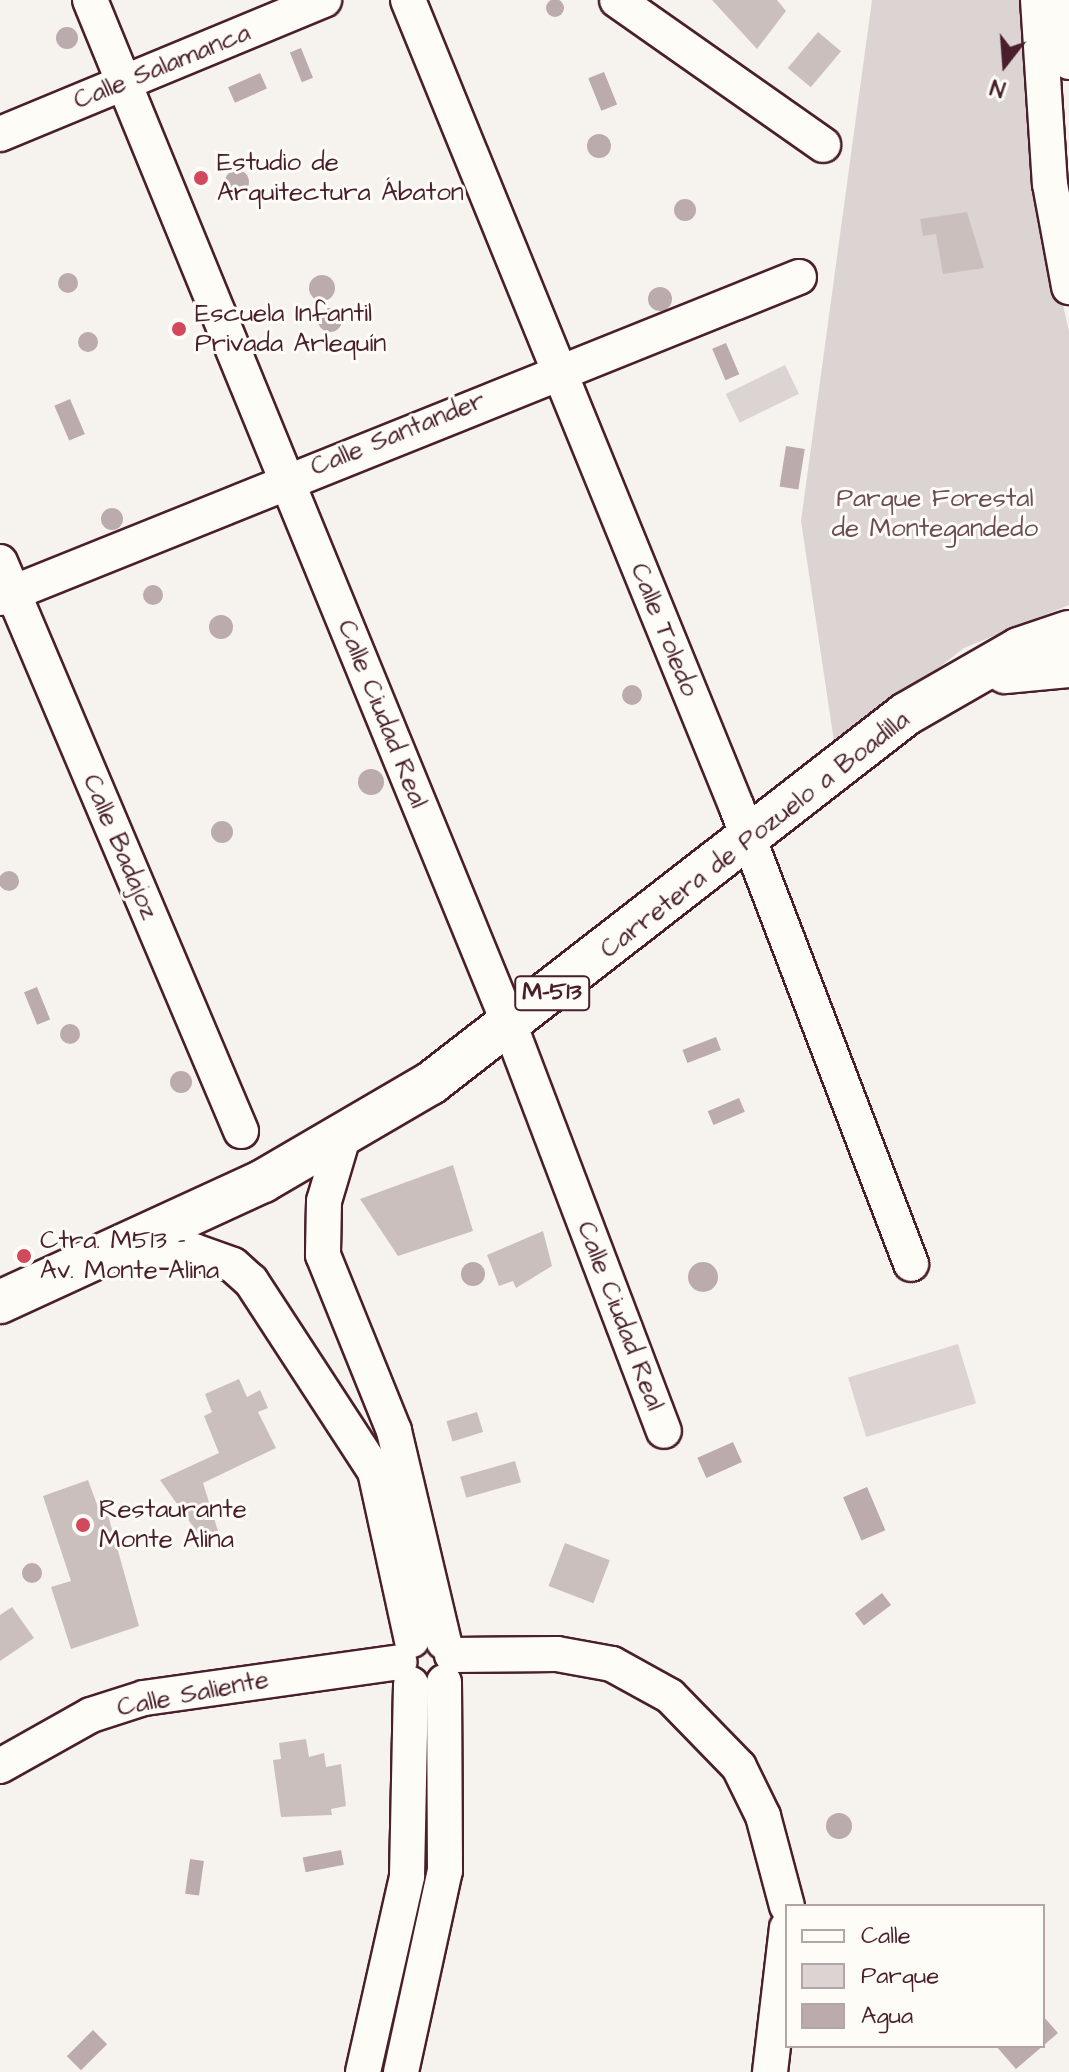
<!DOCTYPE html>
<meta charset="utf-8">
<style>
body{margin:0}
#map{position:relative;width:1069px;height:2072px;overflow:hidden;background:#f6f3ef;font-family:"Architects Daughter",sans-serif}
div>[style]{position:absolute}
.green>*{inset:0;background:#dcd4d2;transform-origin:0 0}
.water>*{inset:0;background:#bbabac;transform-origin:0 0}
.round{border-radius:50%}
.building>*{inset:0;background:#cbbfbe;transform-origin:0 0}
.roads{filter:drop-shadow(2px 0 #4a1f2b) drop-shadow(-2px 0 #4a1f2b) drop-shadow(0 2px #4a1f2b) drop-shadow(0 -2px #4a1f2b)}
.minor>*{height:34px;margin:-17px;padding:0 17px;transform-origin:17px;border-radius:17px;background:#fdfcf7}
.major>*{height:42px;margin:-21px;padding:0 21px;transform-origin:21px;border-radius:21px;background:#fdfcf7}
.dots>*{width:22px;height:22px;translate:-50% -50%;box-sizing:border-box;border:4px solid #fdfcf7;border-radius:50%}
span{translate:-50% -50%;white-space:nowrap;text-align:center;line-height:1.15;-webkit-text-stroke:6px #fdfcf7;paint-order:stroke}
.shield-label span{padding:2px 6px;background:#fdfcf7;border:2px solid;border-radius:6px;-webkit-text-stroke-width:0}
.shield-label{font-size:24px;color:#4a1f2b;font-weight:700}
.street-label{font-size:26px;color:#4a1f2b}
.poi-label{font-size:26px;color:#4a1f2b}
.left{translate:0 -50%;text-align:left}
.park-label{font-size:26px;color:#6e4c55}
.legend{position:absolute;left:785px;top:1904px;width:260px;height:144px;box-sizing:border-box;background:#fdfcf7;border:2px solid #b5a4a5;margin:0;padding:10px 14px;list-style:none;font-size:24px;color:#4a1f2b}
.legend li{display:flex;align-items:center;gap:16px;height:40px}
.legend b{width:40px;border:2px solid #b5a4a5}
.north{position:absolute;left:965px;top:24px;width:80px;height:80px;-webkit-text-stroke:6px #fdfcf7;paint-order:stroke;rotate:197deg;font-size:22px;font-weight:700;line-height:32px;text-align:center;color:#4a1f2b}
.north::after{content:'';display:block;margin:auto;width:28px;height:36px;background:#4a1f2b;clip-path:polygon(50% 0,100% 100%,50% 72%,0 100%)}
</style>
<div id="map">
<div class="green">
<div style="clip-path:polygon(872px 0,1031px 0,1044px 223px,1069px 331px,1069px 605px,964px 648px,835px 748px,801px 521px)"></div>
<div style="left:785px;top:365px;width:32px;height:66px;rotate:64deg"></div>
<div style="left:958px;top:1344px;width:62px;height:115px;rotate:73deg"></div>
</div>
<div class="water">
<div class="round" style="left:546px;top:-1px;width:18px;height:18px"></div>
<div class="round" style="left:56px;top:27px;width:22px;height:22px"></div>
<div style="left:301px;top:48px;width:32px;height:12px;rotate:68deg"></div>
<div style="left:604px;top:72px;width:35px;height:17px;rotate:68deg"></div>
<div style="left:260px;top:73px;width:17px;height:35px;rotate:66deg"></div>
<div class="round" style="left:587px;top:134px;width:24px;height:24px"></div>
<div class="round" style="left:225px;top:170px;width:24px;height:24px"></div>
<div class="round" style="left:674px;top:199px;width:22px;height:22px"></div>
<div class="round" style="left:58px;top:273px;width:20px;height:20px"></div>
<div class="round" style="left:309px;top:275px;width:26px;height:26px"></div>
<div class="round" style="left:648px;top:287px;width:24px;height:24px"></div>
<div class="round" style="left:318px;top:308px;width:24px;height:24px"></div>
<div class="round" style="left:78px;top:332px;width:20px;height:20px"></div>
<div style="left:726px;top:343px;width:34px;height:15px;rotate:67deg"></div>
<div style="left:70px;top:399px;width:38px;height:17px;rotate:67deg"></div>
<div style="left:786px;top:446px;width:19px;height:41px;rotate:9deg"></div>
<div class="round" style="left:101px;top:508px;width:22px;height:22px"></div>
<div class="round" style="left:143px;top:585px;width:20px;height:20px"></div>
<div class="round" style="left:209px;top:615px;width:24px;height:24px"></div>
<div class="round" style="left:622px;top:685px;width:20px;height:20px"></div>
<div class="round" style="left:358px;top:769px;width:26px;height:26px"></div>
<div class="round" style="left:211px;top:821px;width:22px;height:22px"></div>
<div class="round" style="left:-1px;top:871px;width:20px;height:20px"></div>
<div style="left:37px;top:987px;width:35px;height:14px;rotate:68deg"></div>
<div class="round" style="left:60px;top:1024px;width:20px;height:20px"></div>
<div style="left:716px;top:1037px;width:14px;height:36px;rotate:69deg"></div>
<div class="round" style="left:170px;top:1071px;width:22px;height:22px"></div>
<div style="left:739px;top:1098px;width:15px;height:34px;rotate:67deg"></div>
<div class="round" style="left:461px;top:1262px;width:24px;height:24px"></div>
<div class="round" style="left:688px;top:1262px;width:30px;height:30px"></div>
<div style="left:733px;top:1442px;width:22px;height:39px;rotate:66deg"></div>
<div style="left:867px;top:1487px;width:47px;height:26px;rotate:67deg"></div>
<div class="round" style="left:22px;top:1563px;width:20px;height:20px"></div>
<div style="left:882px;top:1593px;width:15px;height:34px;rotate:53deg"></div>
<div class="round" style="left:826px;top:1813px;width:26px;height:26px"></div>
<div style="left:341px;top:1850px;width:15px;height:39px;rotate:79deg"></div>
<div style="left:190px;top:1859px;width:14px;height:35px;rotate:8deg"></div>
<div style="clip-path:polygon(1043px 2016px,1058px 2033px,1016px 2069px,996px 2046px,1043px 2046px)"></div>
<div style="left:93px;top:2030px;width:20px;height:37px;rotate:45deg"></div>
</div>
<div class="building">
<div style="clip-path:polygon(712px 0,777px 0,786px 11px,757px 49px)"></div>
<div style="left:818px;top:32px;width:30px;height:47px;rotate:40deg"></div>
<div style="clip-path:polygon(967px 212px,984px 268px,943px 274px,936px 234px,923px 236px,920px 219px)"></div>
<div style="clip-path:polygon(453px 1165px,473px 1231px,398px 1256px,360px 1199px)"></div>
<div style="clip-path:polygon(543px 1231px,552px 1266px,516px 1288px,513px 1281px,499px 1286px,487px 1255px)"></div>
<div style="clip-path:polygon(239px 1379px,247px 1397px,260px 1390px,268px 1408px,258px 1412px,276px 1448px,203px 1483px,218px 1531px,202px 1539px,160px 1480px,219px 1453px,204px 1416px,212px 1412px,205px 1394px)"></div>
<div style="left:477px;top:1412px;width:21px;height:32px;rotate:73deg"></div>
<div style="left:515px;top:1461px;width:22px;height:57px;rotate:74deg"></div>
<div style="clip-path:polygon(88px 1480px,102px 1518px,108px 1515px,139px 1626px,71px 1649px,51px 1587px,71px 1581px,43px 1496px)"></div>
<div style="left:565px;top:1543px;width:48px;height:46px;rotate:21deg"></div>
<div style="clip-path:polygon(12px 1607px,34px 1638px,0 1661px,0 1615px)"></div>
<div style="clip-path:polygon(306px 1739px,309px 1757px,324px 1753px,326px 1767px,341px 1764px,346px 1806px,331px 1809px,332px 1815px,281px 1817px,273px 1760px,281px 1759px,279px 1743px)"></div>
</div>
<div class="roads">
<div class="minor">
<div style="left:90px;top:0;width:1109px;rotate:67.74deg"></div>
<div style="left:510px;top:1026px;width:433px;rotate:69.2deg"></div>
<div style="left:408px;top:0;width:872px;rotate:67.84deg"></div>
<div style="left:737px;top:808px;width:488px;rotate:69.1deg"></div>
<div style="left:617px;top:0;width:252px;rotate:35.1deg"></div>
<div style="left:1038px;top:0;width:184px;rotate:86.3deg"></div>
<div style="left:1050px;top:184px;width:105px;rotate:79.5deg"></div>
<div style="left:1066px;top:0;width:62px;rotate:87.2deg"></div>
<div style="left:0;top:134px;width:351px;rotate:-22.5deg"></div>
<div style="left:0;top:562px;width:618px;rotate:67.04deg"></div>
<div style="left:0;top:598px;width:861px;rotate:-21.89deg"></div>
<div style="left:344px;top:1134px;width:70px;rotate:106.6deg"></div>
<div style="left:324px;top:1201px;width:54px;rotate:91.1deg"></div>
<div style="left:323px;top:1255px;width:190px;rotate:68deg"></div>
<div style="left:394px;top:1431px;width:217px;rotate:76.7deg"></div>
<div style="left:124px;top:1250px;width:70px;rotate:0.8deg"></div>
<div style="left:194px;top:1251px;width:41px;rotate:19.7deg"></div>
<div style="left:233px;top:1265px;width:24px;rotate:42deg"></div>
<div style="left:251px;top:1281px;width:227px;rotate:56.9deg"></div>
<div style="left:375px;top:1471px;width:173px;rotate:77.7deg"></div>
<div style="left:452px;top:1655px;width:105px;rotate:-0.5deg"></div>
<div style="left:557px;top:1654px;width:56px;rotate:10.3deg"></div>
<div style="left:612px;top:1664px;width:66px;rotate:28.9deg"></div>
<div style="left:670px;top:1696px;width:99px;rotate:45.8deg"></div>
<div style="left:739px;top:1767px;width:55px;rotate:63.9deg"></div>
<div style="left:763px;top:1816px;width:93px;rotate:75.1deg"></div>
<div style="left:0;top:1766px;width:104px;rotate:-29.3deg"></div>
<div style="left:91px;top:1715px;width:56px;rotate:-17.8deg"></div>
<div style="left:144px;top:1698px;width:258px;rotate:-8deg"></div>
<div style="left:363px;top:2072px;width:201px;rotate:-77.3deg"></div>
<div style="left:407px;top:1876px;width:192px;rotate:-88.8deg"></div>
<div style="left:401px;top:2072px;width:206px;rotate:-77.7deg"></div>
<div style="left:445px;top:1871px;width:189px;rotate:-90.3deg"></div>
<div style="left:770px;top:2072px;width:145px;rotate:-83.3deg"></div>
</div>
<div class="major">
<div style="left:1005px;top:672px;width:64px;rotate:-5.4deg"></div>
<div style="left:0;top:1302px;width:289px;rotate:-24.7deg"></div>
<div style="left:263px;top:1181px;width:194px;rotate:-30.3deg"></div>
<div style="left:431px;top:1083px;width:601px;rotate:-37.84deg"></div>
<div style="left:906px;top:714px;width:130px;rotate:-29.9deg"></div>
<div style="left:1019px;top:649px;width:53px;rotate:-18.8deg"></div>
</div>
</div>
<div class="dots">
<div style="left:201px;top:178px;background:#d1495b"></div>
<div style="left:179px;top:329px;background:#d1495b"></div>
<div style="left:24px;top:1256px;background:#d1495b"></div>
<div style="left:83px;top:1525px;background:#d1495b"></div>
</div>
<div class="shield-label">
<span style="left:552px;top:993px">M-513</span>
</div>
<div class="street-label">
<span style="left:162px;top:67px;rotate:-22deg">Calle Salamanca</span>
<span style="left:398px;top:434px;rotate:-22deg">Calle Santander</span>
<span style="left:664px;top:630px;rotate:68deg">Calle Toledo</span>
<span style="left:382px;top:714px;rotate:68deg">Calle Ciudad Real</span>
<span style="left:755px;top:835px;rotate:-38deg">Carretera de Pozuelo a Boadilla</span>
<span style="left:120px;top:847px;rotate:67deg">Calle Badajoz</span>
<span style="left:620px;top:1316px;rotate:69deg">Calle Ciudad Real</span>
<span style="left:193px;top:1694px;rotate:-11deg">Calle Saliente</span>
</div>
<div class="poi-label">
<span class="left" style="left:217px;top:178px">Estudio de<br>Arquitectura Ábaton</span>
<span class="left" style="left:195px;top:329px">Escuela Infantil<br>Privada Arlequín</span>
<span class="left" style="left:40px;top:1256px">Ctra. M513 -<br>Av. Monte Alina</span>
<span class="left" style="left:99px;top:1525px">Restaurante<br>Monte Alina</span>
</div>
<div class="park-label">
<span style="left:935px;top:514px">Parque Forestal<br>de Montegandedo</span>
</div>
<ul class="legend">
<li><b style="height:10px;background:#fdfcf7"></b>Calle</li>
<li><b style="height:22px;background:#dcd4d2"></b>Parque</li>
<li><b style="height:22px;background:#bbabac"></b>Agua</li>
</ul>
<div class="north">N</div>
</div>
